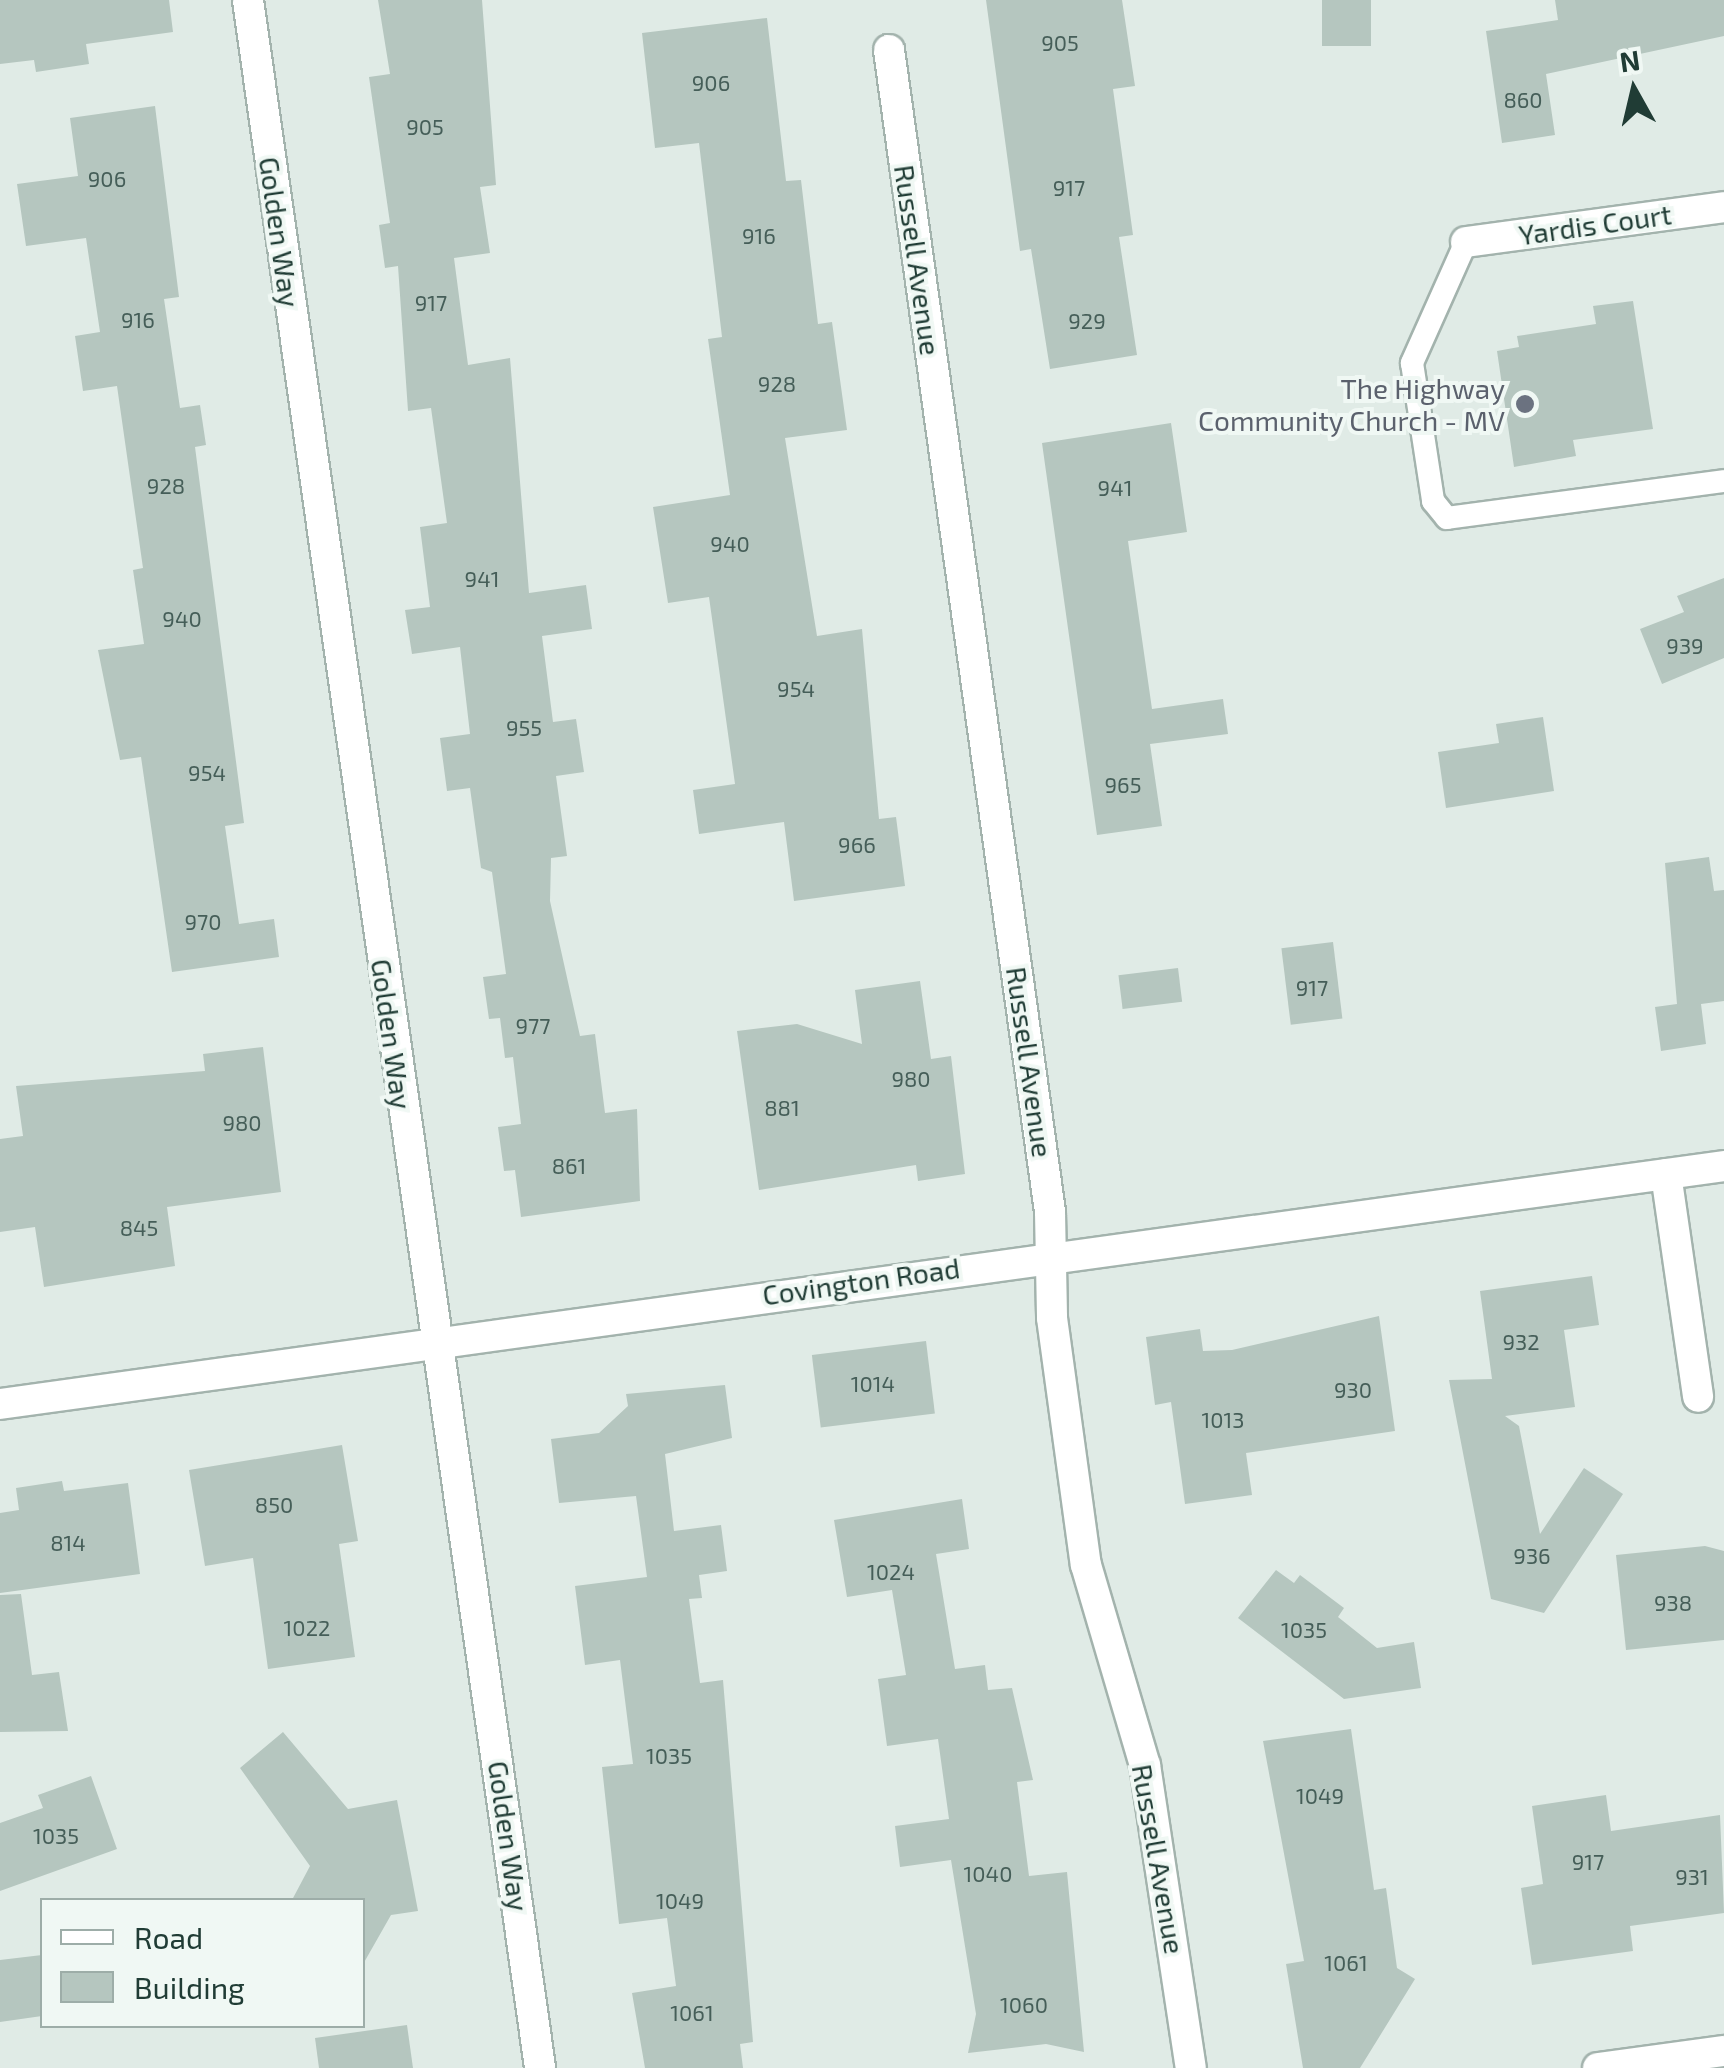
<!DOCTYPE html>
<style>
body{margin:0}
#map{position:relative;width:1724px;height:2068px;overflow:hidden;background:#e0ebe6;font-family:"Exo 2",sans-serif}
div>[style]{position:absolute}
.building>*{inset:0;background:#b5c6bf;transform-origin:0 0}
.roads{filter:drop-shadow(2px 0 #a3b3ad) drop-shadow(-2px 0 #a3b3ad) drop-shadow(0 2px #a3b3ad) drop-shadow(0 -2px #a3b3ad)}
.service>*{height:22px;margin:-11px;padding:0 11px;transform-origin:11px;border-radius:11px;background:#fff}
.minor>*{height:30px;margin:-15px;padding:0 15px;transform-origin:15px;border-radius:15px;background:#fff}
.dots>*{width:28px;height:28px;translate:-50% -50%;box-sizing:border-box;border:5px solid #f0f8f4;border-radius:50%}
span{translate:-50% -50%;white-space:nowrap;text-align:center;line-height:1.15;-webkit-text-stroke:8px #f0f8f4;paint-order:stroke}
.number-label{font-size:22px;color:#455e58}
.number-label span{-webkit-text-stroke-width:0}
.street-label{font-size:28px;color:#203c35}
.worship-label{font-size:28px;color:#5b616d}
.right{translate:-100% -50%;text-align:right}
.legend{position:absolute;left:40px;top:1898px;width:325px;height:130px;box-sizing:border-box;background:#f0f8f4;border:2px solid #9dada8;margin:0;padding:12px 18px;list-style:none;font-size:30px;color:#203c35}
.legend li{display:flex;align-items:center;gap:20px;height:50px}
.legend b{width:50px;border:2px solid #9dada8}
.north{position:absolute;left:1584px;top:40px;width:100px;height:100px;-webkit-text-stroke:8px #f0f8f4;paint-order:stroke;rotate:352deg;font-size:28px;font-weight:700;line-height:40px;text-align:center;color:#203c35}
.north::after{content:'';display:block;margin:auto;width:35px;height:45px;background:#203c35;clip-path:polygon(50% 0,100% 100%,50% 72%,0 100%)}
</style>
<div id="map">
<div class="building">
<div style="clip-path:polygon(0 0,169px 0,173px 32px,86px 44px,89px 64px,36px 72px,34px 60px,0 64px)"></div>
<div style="clip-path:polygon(378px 0,482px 0,496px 185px,480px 187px,490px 253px,454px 258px,468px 365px,510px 358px,529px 593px,586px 585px,592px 629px,542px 636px,553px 722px,576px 719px,584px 772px,556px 776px,567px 856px,551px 858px,550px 901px,580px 1036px,595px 1034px,605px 1113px,637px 1109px,640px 1201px,521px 1217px,515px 1170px,504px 1171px,498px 1127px,521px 1124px,513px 1057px,505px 1058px,500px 1018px,489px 1019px,483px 977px,506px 974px,492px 872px,481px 868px,470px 788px,447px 791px,440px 738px,470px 734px,460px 647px,412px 654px,405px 610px,430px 607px,420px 527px,447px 523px,431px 408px,408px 411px,398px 266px,385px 268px,379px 225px,390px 223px,369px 77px,390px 74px)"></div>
<div style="clip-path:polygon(986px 0,1122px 0,1135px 86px,1113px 89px,1133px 235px,1119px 237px,1137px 355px,1050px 369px,1031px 249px,1020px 251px)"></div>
<div style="left:1322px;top:0;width:49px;height:46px"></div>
<div style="clip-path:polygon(1555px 0,1724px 0,1724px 36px,1546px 74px,1555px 135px,1502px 143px,1486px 31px,1558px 20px)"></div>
<div style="clip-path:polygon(767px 18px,786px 181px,801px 180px,818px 324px,832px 322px,847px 430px,785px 438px,817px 636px,862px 629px,879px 819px,896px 817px,905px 886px,794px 901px,784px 822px,699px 834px,693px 790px,735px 784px,709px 597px,668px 603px,653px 507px,730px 495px,708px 339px,722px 337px,699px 143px,655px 148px,642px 33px)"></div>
<div style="clip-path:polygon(155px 106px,179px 297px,164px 299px,180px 408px,200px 405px,206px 445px,195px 447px,244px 823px,225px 826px,239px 924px,274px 919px,279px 957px,172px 972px,141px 757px,120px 760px,98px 650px,144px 644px,133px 570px,143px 568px,117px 386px,83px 391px,75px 336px,100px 332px,86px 238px,26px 246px,17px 184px,78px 176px,70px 118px)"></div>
<div style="clip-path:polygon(1633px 301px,1653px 429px,1573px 440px,1576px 456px,1514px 467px,1497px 351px,1519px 347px,1517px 336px,1596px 324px,1593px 306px)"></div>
<div style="clip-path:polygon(1171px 423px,1187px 532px,1128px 541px,1152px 709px,1223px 699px,1228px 734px,1150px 744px,1162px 826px,1097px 835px,1042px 443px)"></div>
<div style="clip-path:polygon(1724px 578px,1724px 658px,1662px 684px,1640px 629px,1684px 612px,1677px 596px)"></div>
<div style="clip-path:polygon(1543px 717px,1554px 791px,1446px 808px,1438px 752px,1499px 743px,1496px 724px)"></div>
<div style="clip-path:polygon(1709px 857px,1714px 891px,1724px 890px,1724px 1001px,1701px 1004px,1706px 1044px,1661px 1051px,1655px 1007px,1677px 1004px,1665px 863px)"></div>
<div style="left:1333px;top:942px;width:77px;height:52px;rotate:83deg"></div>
<div style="left:1178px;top:968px;width:34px;height:60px;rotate:83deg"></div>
<div style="clip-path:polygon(920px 981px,931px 1059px,951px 1056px,965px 1174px,918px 1181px,916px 1165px,759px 1190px,737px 1031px,797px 1024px,862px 1044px,855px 990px)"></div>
<div style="clip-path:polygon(263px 1047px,281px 1192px,167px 1207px,175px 1266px,44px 1287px,35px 1227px,0 1232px,0 1139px,23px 1136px,16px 1086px,205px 1071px,203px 1054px)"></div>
<div style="clip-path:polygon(1592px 1276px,1599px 1325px,1564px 1330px,1575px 1407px,1505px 1416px,1519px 1426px,1540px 1534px,1584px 1468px,1623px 1494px,1544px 1613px,1491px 1599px,1449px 1380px,1492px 1379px,1480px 1291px)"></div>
<div style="clip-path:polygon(1379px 1316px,1395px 1431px,1246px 1453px,1252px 1495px,1185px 1504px,1171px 1402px,1155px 1405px,1146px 1337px,1200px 1329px,1203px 1351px,1232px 1350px)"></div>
<div style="left:926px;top:1341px;width:73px;height:115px;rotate:83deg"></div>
<div style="clip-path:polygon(725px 1385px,732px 1438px,665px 1454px,674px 1531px,721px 1525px,727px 1571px,699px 1575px,702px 1598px,689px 1599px,700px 1683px,723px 1680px,753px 2042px,740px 2044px,743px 2068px,645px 2068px,632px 1993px,676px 1986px,667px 1918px,619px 1924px,602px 1767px,633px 1764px,620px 1660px,585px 1665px,575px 1586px,647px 1577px,636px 1496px,559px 1503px,551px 1439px,599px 1433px,628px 1406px,626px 1394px)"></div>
<div style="clip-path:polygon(342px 1445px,358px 1541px,339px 1544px,355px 1657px,268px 1669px,253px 1558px,205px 1566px,189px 1470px)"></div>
<div style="clip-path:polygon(62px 1481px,64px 1491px,128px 1483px,140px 1574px,0 1593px,0 1513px,19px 1510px,16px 1488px)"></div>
<div style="clip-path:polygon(962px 1499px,969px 1549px,936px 1554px,955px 1669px,985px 1665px,988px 1690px,1012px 1688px,1033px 1780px,1017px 1782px,1029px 1876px,1067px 1872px,1084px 2052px,1046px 2044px,968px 2053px,976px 2014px,951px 1860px,900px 1867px,895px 1826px,949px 1819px,938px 1739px,887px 1746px,878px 1679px,906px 1675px,892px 1590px,847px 1597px,834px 1520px)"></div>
<div style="clip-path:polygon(1705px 1546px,1724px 1551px,1724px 1640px,1626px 1650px,1616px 1555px)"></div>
<div style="clip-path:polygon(1276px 1570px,1294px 1583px,1300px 1575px,1344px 1608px,1338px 1617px,1377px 1648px,1414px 1642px,1421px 1688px,1344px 1699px,1238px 1618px)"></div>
<div style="clip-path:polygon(21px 1594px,32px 1675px,59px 1672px,68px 1731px,0 1732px,0 1595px)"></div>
<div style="clip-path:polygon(1351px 1729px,1374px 1890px,1386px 1888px,1397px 1968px,1415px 1979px,1360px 2068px,1303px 2068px,1286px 1964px,1304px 1961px,1263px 1741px)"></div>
<div style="clip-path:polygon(283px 1732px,348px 1809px,397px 1800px,418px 1911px,391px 1915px,362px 1966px,362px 1900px,292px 1900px,310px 1866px,240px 1768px)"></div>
<div style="clip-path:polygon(91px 1776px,117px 1849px,0 1891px,0 1823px,43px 1808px,38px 1795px)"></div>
<div style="clip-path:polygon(1606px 1795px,1611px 1831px,1720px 1815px,1724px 1913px,1630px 1926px,1633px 1951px,1532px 1965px,1521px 1888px,1543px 1884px,1532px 1806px)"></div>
<div style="clip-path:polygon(42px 1955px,42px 2016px,0 2022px,0 1960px)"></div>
<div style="clip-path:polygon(407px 2025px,413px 2068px,319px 2068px,315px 2038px)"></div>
</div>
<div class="roads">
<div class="service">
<div style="left:1466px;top:242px;width:133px;rotate:114.1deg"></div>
<div style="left:1412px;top:363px;width:140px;rotate:81.3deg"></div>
<div style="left:1433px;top:501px;width:22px;rotate:51deg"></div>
<div style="left:1447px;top:518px;width:279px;rotate:-7.6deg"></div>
</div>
<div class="minor">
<div style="left:248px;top:0;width:2089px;rotate:81.96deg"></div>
<div style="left:889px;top:50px;width:1173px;rotate:82.11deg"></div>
<div style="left:1050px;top:1212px;width:106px;rotate:88.9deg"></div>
<div style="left:1052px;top:1318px;width:249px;rotate:82.2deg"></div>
<div style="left:1086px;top:1565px;width:209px;rotate:73.6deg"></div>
<div style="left:1145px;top:1765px;width:306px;rotate:81.4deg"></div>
<div style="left:1466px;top:242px;width:260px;rotate:-7.7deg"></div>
<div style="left:1666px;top:1174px;width:225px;rotate:81.8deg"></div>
<div style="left:0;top:1404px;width:1740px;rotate:-7.86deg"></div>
<div style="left:1598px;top:2068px;width:127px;rotate:-7.7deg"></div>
</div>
</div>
<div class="dots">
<div style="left:1525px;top:404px;background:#6b7280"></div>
</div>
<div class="number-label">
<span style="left:1060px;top:43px">905</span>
<span style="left:711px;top:83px">906</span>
<span style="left:1523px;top:100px">860</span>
<span style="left:425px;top:127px">905</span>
<span style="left:107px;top:179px">906</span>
<span style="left:1069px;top:188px">917</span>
<span style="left:759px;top:236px">916</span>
<span style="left:431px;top:303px">917</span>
<span style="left:138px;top:320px">916</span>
<span style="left:1087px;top:321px">929</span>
<span style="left:777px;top:384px">928</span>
<span style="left:166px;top:486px">928</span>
<span style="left:1115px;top:488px">941</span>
<span style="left:730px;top:544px">940</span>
<span style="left:482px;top:579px">941</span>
<span style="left:182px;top:619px">940</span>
<span style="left:1685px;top:646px">939</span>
<span style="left:796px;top:689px">954</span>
<span style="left:524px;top:728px">955</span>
<span style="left:207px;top:773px">954</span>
<span style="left:1123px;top:785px">965</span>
<span style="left:857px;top:845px">966</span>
<span style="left:203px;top:922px">970</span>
<span style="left:1312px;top:988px">917</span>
<span style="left:533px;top:1026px">977</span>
<span style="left:911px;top:1079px">980</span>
<span style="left:782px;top:1108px">881</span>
<span style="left:242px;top:1123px">980</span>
<span style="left:569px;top:1166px">861</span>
<span style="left:139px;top:1228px">845</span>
<span style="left:1521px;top:1342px">932</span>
<span style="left:873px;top:1384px">1014</span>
<span style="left:1353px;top:1390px">930</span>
<span style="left:1223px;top:1420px">1013</span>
<span style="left:274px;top:1505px">850</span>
<span style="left:68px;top:1543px">814</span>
<span style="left:1532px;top:1556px">936</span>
<span style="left:891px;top:1572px">1024</span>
<span style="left:1673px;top:1603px">938</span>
<span style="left:307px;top:1628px">1022</span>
<span style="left:1304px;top:1630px">1035</span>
<span style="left:669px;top:1756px">1035</span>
<span style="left:1320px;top:1796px">1049</span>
<span style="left:56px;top:1836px">1035</span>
<span style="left:1588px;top:1862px">917</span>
<span style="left:988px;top:1874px">1040</span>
<span style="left:1692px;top:1877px">931</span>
<span style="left:680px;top:1901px">1049</span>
<span style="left:1346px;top:1963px">1061</span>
<span style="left:1024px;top:2005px">1060</span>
<span style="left:692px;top:2013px">1061</span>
</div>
<div class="street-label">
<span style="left:1595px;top:224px;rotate:-8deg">Yardis Court</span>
<span style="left:280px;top:232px;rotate:82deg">Golden Way</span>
<span style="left:918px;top:260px;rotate:82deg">Russell Avenue</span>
<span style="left:392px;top:1034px;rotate:82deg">Golden Way</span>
<span style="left:1030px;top:1062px;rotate:82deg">Russell Avenue</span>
<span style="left:861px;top:1281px;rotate:-8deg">Covington Road</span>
<span style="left:509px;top:1836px;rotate:82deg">Golden Way</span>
<span style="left:1159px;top:1859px;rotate:80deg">Russell Avenue</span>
</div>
<div class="worship-label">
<span class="right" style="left:1505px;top:404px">The Highway<br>Community Church - MV</span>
</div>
<ul class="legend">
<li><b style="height:12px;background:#fff"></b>Road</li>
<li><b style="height:28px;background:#b5c6bf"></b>Building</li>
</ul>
<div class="north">N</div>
</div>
